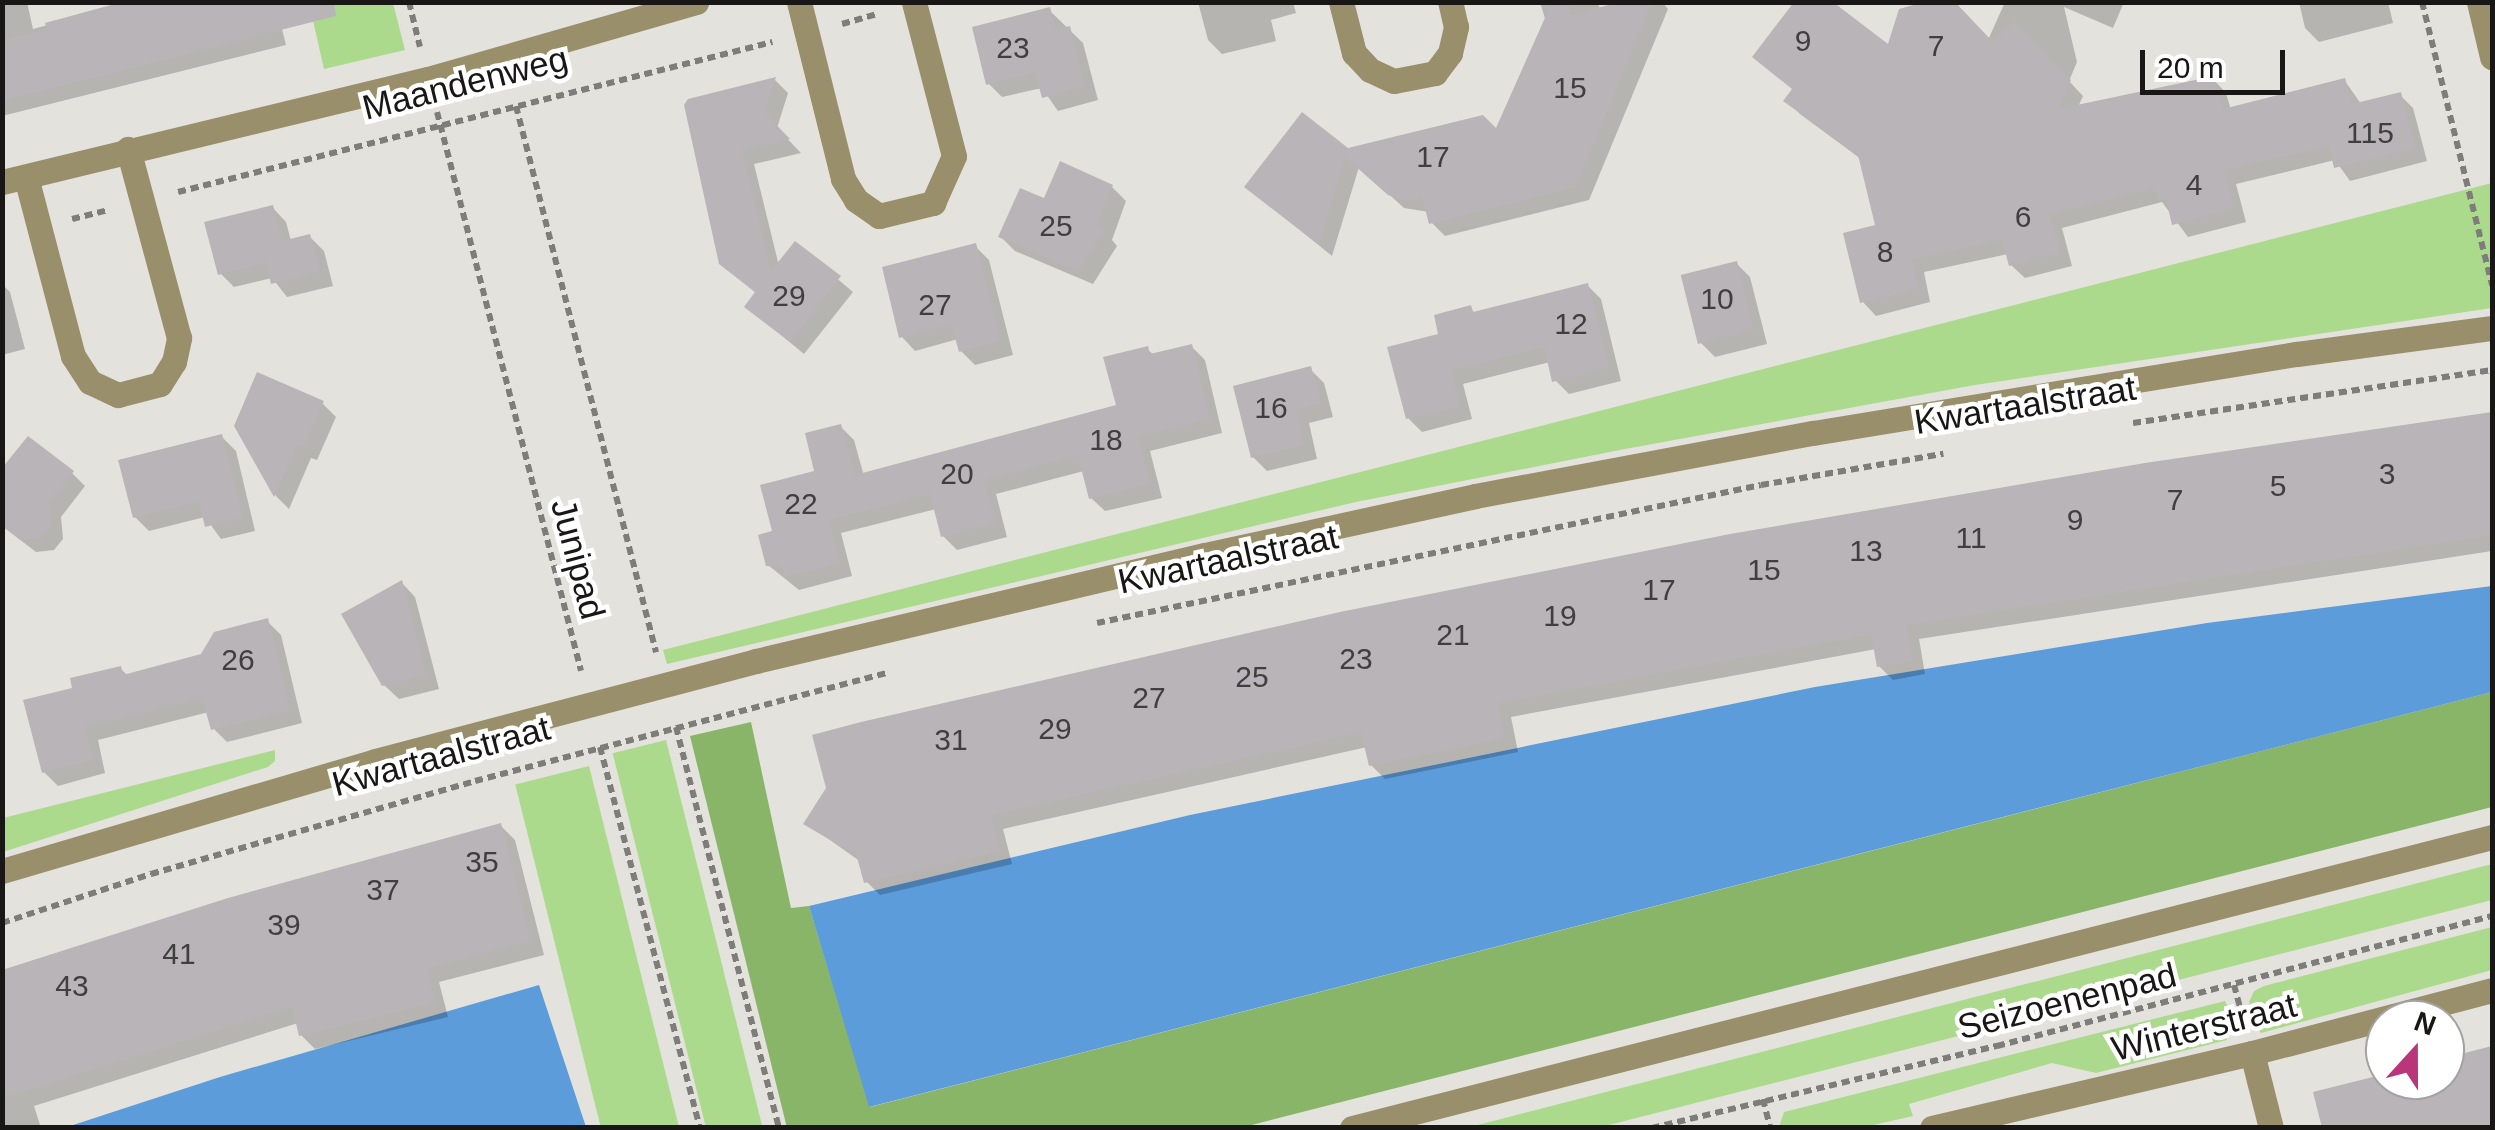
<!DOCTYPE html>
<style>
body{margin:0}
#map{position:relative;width:2495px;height:1130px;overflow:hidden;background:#e4e2dd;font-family:Helvetica,sans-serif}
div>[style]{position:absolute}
.green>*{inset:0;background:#acda8d;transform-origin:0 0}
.forest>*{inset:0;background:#89b569}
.water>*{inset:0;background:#5c9cdb}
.shadow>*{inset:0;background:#0003}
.building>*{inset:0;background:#b9b4b7;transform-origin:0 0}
.path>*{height:6px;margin-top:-3px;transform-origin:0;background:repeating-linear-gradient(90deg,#7f7d7a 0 8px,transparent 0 13px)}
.service>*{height:25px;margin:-12.5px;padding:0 12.5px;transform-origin:12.5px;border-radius:12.5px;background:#9a8f6b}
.minor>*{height:25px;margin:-12.5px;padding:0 12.5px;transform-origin:12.5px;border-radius:12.5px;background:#9a8f6b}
span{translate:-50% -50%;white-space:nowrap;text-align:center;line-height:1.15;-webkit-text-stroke:9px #fff;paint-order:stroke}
.number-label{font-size:30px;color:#403e3e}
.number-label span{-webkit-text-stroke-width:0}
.street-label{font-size:35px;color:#181715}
.frame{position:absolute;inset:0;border:5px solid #181715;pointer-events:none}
.north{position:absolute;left:2365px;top:1000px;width:100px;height:100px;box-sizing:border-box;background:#fff;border:2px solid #a3a2a1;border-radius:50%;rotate:21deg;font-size:28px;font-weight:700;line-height:40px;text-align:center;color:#181715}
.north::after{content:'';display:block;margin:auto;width:35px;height:45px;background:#ba367b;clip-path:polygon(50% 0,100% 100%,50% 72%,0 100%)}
.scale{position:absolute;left:2140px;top:50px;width:145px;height:45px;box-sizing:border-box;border:5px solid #181715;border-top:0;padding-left:12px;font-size:30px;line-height:35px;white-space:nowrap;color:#181715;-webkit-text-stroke:8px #fff;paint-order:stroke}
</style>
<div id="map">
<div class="green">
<div style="clip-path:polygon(309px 3px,393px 3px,405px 50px,324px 69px)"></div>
<div style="clip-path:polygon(2492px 183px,2492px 308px,1975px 385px,1625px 449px,1356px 502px,667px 664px,663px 650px)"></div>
<div style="left:666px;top:740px;width:399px;height:55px;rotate:76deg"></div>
<div style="clip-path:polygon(275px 750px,275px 761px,268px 767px,3px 852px,3px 818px)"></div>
<div style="left:589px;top:766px;width:373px;height:76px;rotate:76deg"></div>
<div style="clip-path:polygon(2492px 864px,2492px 900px,1601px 1127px,1470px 1127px)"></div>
<div style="clip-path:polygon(2492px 927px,2492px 970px,2261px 1033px,2255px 1025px,2249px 1002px,2254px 991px,2264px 986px)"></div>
<div style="clip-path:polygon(2225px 1001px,2231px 1013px,2227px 1040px,2096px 1073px,2052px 1063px,1909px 1104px,1913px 1116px,1865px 1127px,1779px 1127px,1784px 1112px)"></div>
</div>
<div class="forest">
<div style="clip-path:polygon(2492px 692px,2492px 807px,1244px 1127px,787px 1128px,690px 736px,751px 722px,791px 908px,809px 906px,870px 1107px)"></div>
</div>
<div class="water">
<div style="clip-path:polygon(2492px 586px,2492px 692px,869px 1107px,809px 906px,1190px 815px,1815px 687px,2207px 623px)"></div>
<div style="clip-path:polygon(539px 985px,586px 1127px,67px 1127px,220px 1077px)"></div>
</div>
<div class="shadow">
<div style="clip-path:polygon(2px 2px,27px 2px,33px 29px,111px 8px,109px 2px,305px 2px,277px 9px,286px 45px,2px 116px)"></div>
<div style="clip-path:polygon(1198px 2px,1293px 2px,1296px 13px,1271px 20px,1276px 41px,1222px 54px,1208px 40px)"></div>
<div style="clip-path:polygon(1540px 2px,1598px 2px,1600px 10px,1631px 2px,1662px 2px,1668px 9px,1589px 200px,1445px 236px,1431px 222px,1429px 212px,1404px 208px,1359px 167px,1332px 256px,1247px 187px,1347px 151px,1497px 132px,1546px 22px)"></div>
<div style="clip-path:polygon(2005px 2px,2124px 2px,2113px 28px,2064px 7px,2077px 62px,2069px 81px,2083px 96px,2078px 107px,2213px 79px,2226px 93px,2231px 110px,2345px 81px,2361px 104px,2400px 95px,2413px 108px,2427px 161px,2350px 181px,2335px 160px,2236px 184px,2246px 222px,2188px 237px,2162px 202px,2062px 228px,2072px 266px,2025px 278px,2011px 265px,2008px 254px,1924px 272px,1930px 302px,1876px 316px,1863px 302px,1878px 227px,1861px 159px,1800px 114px,1786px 100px,1794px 90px,1755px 57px,1988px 40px)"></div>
<div style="clip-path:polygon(2299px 2px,2388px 2px,2393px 23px,2319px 42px,2305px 28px)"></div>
<div style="clip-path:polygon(1049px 10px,1083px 43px,1098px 100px,1058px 111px,1042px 88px,1002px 97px,988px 83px)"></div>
<div style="clip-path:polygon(775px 80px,788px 93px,777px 128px,801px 153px,754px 164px,779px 266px,796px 244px,853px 292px,804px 354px,747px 307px,757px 294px,722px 263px,689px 101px)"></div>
<div style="clip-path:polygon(1112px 187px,1126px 201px,1112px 240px,1117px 246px,1093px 284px,1015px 251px,1001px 237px,1045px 202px)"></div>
<div style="clip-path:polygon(272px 207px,286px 222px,291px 241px,310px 237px,324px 251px,333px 286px,287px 297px,272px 278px,234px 287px,220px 273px)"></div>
<div style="clip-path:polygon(975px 246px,989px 260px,1013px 355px,975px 365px,961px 351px,958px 339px,915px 351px,901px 336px)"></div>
<div style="clip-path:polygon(1736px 263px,1750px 277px,1767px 344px,1715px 357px,1701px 343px)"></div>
<div style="clip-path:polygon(2px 284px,10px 292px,25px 349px,2px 355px)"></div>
<div style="clip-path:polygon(1587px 285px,1601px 299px,1621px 381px,1569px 394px,1555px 380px,1550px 362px,1463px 384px,1472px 419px,1422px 432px,1408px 418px,1441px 335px,1470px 308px,1476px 314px)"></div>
<div style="clip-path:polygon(1191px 346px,1205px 360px,1222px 433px,1150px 451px,1162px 498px,1105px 511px,1091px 498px,1084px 471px,996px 494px,1007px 537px,957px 550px,943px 536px,936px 509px,841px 533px,852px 576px,799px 590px,768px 565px,775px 533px,817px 473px,840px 426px,854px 440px,864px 476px,1119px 407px,1147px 349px,1154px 355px)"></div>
<div style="clip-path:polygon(1310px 369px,1324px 383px,1333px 417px,1309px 423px,1317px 459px,1267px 471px,1253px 457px)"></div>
<div style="clip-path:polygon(322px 403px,336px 417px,317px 460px,311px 458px,289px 509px,276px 496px,236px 426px)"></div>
<div style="clip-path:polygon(2492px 415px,2492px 551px,1919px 639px,1925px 674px,1893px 680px,1879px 666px,1876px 649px,1511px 717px,1518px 752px,1385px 779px,1371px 765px,1367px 747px,1003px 829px,1012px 864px,880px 895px,866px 881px,861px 862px,806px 823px,2146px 465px)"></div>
<div style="clip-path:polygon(222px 437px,236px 451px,255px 531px,221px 539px,205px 517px,149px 531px,135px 517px)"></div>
<div style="clip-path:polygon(72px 473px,85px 486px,61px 517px,63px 539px,54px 550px,36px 552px,2px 526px)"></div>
<div style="clip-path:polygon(402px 583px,415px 597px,439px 689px,399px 699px,384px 685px)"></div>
<div style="clip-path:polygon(267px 621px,281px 635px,302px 723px,227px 742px,213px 728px,209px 712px,98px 740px,105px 773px,58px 786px,44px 772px,75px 690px,120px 668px,128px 676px,202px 657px)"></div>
<div style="clip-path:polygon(501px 826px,515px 840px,544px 955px,439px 982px,448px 1017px,315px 1049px,301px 1035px,298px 1023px,34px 1106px,41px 1128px,2px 1128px,2px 975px)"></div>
</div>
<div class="building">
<div style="clip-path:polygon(122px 2px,334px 2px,336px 16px,2px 101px,2px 41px,47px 29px,45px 23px)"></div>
<div style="clip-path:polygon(1552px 2px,1568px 2px,1571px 15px,1620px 2px,1652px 2px,1576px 187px,1429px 224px,1422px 197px,1405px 201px,1388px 195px,1345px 157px,1319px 245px,1244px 187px,1302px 112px,1348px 148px,1483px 115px,1496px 128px)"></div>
<div style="clip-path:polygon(1794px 2px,1833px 2px,1888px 44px,1899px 9px,1924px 2px,1955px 2px,1993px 42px,2014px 21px,2071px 80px,2058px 109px,2214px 76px,2223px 109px,2345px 78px,2352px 104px,2401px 92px,2415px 148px,2334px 168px,2329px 146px,2224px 170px,2234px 209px,2172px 225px,2166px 199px,2158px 201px,2154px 188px,2050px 214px,2060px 253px,2009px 266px,2002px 240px,1912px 259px,1918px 289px,1860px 303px,1843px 233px,1875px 225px,1858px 155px,1783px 101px,1792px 89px,1752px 57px)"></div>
<div style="clip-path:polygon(1050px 7px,1056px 29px,1070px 26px,1085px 86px,1042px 98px,1035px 72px,986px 85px,972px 27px)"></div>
<div style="clip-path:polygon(776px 77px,764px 112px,790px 139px,742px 151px,771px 271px,795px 241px,841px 276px,790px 342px,744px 307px,755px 292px,719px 264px,684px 105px,688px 99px)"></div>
<div style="clip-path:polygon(1060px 161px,1113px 185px,1097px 222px,1105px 230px,1078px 271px,998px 237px,1020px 188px,1044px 198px)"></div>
<div style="clip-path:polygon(273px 205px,282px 241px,310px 234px,320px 272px,271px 284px,266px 262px,218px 275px,204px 222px)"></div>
<div style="clip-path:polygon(976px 243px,1001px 341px,959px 352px,951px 324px,899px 338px,882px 267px)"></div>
<div style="left:1737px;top:261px;width:71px;height:58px;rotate:76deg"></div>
<div style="clip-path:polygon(1588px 283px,1609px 368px,1552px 382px,1544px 347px,1451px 370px,1460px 406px,1406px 419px,1387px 347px,1438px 334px,1434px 315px,1471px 305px,1473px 312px)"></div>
<div style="clip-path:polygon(1192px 344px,1210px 419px,1138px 437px,1150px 484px,1089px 499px,1078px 456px,984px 480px,995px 523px,941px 537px,930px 494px,829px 520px,840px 563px,783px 577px,781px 566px,766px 566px,758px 535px,772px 531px,760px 485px,814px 471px,805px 433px,841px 424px,855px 475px,1116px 405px,1103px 357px,1148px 346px,1150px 354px)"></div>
<div style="clip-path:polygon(1311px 366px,1321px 403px,1296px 410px,1305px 445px,1251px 458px,1233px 386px)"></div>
<div style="clip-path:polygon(257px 372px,324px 401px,303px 447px,297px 445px,274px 497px,234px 426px)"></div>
<div style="clip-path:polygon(2492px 412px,2492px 535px,1906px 625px,1913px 661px,1877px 667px,1871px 634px,1498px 703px,1505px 738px,1369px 766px,1361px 732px,991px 815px,1000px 851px,864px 883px,855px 850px,849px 851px,803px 824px,826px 788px,812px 735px,861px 722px,1340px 612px,1730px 534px,2145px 463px)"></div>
<div style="clip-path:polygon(222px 434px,243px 517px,205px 527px,199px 502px,133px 518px,118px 460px)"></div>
<div style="clip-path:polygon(28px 436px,74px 471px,49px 503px,51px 525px,41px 538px,21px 540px,2px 526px,2px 468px)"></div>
<div style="clip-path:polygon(402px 580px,426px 675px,382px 686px,341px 614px)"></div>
<div style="clip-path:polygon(268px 618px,290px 710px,211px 730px,202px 698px,85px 727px,93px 760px,42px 773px,23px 700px,72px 688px,70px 678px,121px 666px,123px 675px,201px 654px,214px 632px)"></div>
<div style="clip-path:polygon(501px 823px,531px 941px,427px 968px,435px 1003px,299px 1036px,292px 1007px,2px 1098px,2px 970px,228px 898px)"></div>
<div style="clip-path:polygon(2492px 1046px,2492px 1128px,2322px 1128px,2313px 1092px,2385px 1074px,2385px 1080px,2445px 1080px,2445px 1058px)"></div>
</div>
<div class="path">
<div style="left:409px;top:2px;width:46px;rotate:76.3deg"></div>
<div style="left:2422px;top:2px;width:292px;rotate:76.1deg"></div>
<div style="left:842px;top:24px;width:37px;rotate:-16deg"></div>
<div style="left:516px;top:106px;width:564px;rotate:75.62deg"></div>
<div style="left:437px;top:112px;width:577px;rotate:75.55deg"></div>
<div style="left:178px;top:192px;width:613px;rotate:-14.17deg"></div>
<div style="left:72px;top:219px;width:37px;rotate:-14deg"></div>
<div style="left:2133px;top:423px;width:363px;rotate:-8.4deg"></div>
<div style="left:1097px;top:623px;width:678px;rotate:-11.74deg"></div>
<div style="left:1761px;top:485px;width:185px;rotate:-9.7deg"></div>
<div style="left:676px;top:727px;width:414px;rotate:75.6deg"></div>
<div style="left:600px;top:747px;width:394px;rotate:75.3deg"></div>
<div style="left:2px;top:923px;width:157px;rotate:-18.2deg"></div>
<div style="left:151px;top:874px;width:337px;rotate:-16deg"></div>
<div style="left:475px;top:781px;width:425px;rotate:-14.7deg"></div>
<div style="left:2234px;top:985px;width:34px;rotate:75deg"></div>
<div style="left:1763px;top:1099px;width:30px;rotate:76deg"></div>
<div style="left:1652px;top:1128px;width:355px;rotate:-13.4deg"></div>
<div style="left:1997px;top:1046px;width:512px;rotate:-14.72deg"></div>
</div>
<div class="service">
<div style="left:1352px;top:1128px;width:1177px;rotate:-14.32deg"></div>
</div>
<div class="minor">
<div style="left:799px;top:2px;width:182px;rotate:76deg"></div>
<div style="left:843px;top:179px;width:25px;rotate:58deg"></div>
<div style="left:856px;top:200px;width:28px;rotate:35deg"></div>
<div style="left:879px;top:216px;width:56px;rotate:-13.5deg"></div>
<div style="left:933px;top:203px;width:51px;rotate:-65.9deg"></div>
<div style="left:954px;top:156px;width:159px;rotate:-104.6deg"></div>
<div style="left:1341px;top:2px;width:53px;rotate:75.7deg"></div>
<div style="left:1354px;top:53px;width:23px;rotate:47deg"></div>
<div style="left:1370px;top:70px;width:26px;rotate:25deg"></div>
<div style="left:1394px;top:81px;width:42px;rotate:-11deg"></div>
<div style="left:1435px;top:73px;width:25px;rotate:-53deg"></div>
<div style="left:1450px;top:53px;width:27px;rotate:-77deg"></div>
<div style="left:1456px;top:27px;width:26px;rotate:-103deg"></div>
<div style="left:2479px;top:2px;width:57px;rotate:76.7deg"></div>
<div style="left:26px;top:177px;width:185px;rotate:75.3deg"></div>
<div style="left:73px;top:356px;width:31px;rotate:57deg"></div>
<div style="left:90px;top:382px;width:31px;rotate:25deg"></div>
<div style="left:118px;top:395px;width:43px;rotate:-14.7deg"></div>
<div style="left:160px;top:384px;width:26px;rotate:-58deg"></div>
<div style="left:174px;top:362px;width:25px;rotate:-78deg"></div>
<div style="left:179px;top:338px;width:196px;rotate:-105.1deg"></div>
<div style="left:2px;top:182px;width:438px;rotate:-13.6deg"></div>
<div style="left:428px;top:79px;width:279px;rotate:-16deg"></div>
<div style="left:2px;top:871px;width:389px;rotate:-16.4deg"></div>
<div style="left:375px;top:761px;width:394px;rotate:-14.7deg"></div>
<div style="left:756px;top:661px;width:461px;rotate:-13.3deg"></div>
<div style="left:1205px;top:555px;width:276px;rotate:-12.3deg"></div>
<div style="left:1475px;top:496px;width:344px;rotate:-10.6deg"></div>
<div style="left:1813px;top:433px;width:490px;rotate:-9.3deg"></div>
<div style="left:2297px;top:354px;width:197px;rotate:-7.6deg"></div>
<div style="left:2252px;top:1053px;width:77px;rotate:75.8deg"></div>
<div style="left:1932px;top:1128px;width:329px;rotate:-13.2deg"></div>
<div style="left:2252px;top:1053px;width:248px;rotate:-14.7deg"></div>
</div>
<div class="number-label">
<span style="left:1803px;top:41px">9</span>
<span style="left:1936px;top:46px">7</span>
<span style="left:1013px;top:48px">23</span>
<span style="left:1570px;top:88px">15</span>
<span style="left:2370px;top:133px">115</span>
<span style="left:1433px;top:157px">17</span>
<span style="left:2194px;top:185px">4</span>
<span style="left:2023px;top:217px">6</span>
<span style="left:1056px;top:226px">25</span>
<span style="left:1885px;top:252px">8</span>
<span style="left:789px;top:296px">29</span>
<span style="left:1717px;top:299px">10</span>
<span style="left:935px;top:305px">27</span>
<span style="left:1571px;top:324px">12</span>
<span style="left:1271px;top:408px">16</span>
<span style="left:1106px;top:440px">18</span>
<span style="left:957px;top:474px">20</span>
<span style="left:2387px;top:474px">3</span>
<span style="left:2278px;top:486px">5</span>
<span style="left:2175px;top:500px">7</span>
<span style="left:801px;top:504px">22</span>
<span style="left:2075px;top:520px">9</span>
<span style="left:1971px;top:538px">11</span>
<span style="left:1866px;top:551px">13</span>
<span style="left:1764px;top:570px">15</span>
<span style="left:1659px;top:590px">17</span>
<span style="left:1560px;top:616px">19</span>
<span style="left:1453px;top:635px">21</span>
<span style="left:1356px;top:659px">23</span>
<span style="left:238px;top:660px">26</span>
<span style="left:1252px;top:677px">25</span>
<span style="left:1149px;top:698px">27</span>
<span style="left:1055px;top:729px">29</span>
<span style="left:951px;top:740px">31</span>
<span style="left:482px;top:862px">35</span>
<span style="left:383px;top:890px">37</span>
<span style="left:284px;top:925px">39</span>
<span style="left:179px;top:954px">41</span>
<span style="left:72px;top:986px">43</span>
</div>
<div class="street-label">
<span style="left:465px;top:83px;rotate:-14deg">Maandenweg</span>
<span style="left:2025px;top:405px;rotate:-9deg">Kwartaalstraat</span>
<span style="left:578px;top:559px;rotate:75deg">Junipad</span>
<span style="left:1228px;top:559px;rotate:-12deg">Kwartaalstraat</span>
<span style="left:441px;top:756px;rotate:-15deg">Kwartaalstraat</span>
<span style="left:2067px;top:1001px;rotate:-14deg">Seizoenenpad</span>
<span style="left:2204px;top:1027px;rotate:-14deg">Winterstraat</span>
</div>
<div class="frame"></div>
<div class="north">N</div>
<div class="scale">20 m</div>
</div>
